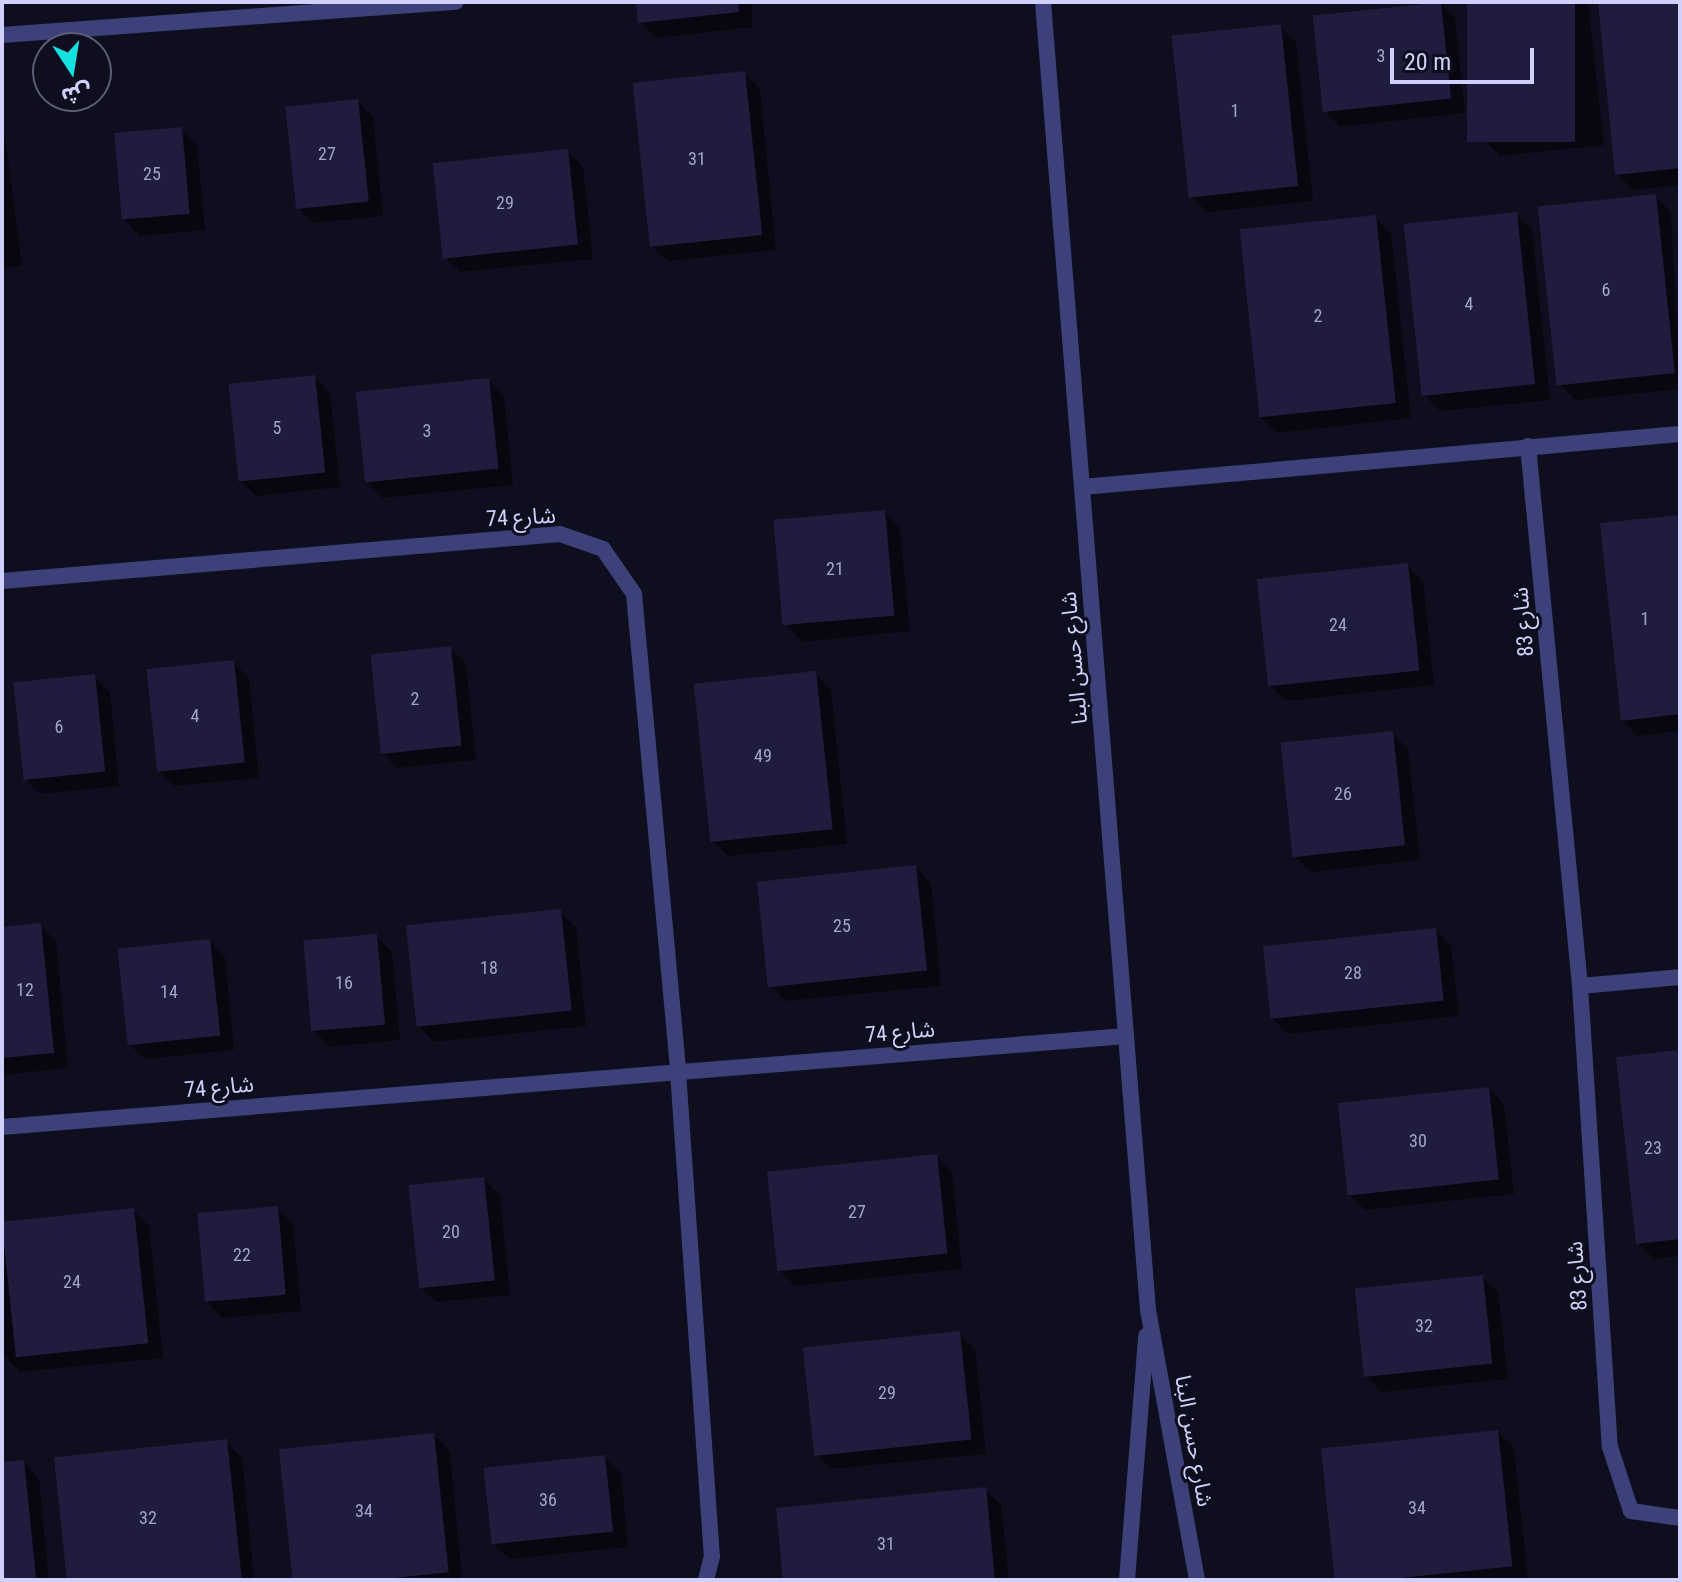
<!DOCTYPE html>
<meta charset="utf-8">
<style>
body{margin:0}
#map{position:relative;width:1682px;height:1582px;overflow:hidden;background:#0f0e1e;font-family:"Roboto Condensed","Noto Sans Arabic",sans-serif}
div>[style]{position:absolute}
.shadow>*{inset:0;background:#0007}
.building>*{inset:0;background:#201c3d;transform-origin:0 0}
.minor>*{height:16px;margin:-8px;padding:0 8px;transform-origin:8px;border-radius:8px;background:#3d4179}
.tertiary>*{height:16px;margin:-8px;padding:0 8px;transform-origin:8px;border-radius:8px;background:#3d4179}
span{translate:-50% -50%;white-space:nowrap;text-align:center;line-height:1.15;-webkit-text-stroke:6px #0f0e1e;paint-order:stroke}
.number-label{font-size:18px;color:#a5a3cc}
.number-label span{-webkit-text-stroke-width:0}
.street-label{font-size:22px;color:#d1d0fb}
.frame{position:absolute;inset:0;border:4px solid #d1d0fb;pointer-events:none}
.north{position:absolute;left:32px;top:32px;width:80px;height:80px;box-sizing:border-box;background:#0f0e1e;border:2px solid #5d5c76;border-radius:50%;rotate:168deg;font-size:22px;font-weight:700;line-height:32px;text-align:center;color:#d1d0fb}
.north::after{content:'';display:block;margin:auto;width:28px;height:36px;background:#15e1e2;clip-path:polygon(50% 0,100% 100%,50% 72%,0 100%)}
.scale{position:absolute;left:1390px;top:48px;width:144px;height:36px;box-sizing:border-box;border:4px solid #d1d0fb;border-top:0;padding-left:10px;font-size:24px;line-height:28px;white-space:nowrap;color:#d1d0fb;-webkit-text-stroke:6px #0f0e1e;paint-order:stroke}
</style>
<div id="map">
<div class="shadow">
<div style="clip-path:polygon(638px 2px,751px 2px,753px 27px,656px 38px,640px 22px)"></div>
<div style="clip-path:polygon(1440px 2px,1455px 18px,1465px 113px,1340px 127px,1325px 111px,1315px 15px)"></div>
<div style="clip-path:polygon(1469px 2px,1588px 2px,1604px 145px,1500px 156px,1484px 140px)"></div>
<div style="clip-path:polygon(1600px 2px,1680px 2px,1680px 185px,1633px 190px,1617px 174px)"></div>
<div style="clip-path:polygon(1280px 26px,1296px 42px,1313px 201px,1207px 212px,1191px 196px)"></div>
<div style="clip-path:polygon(744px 73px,760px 89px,776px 250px,668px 261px,652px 246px)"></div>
<div style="clip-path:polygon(358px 101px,373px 117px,383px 216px,313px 223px,298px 207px)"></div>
<div style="clip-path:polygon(2px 114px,22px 266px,2px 268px)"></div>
<div style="clip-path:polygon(181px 129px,197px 145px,205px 230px,140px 236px,125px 220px)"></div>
<div style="clip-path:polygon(567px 151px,583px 167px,593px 259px,460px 272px,444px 256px)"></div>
<div style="clip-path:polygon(1655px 196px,1671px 212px,1680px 389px,1575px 400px,1559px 384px)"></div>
<div style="clip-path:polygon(1516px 214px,1532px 229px,1550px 400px,1440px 411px,1424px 395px)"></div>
<div style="clip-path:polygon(1375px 217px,1391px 233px,1411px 418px,1277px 433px,1261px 417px)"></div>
<div style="clip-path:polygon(315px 377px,330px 393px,340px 487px,256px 496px,240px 480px)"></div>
<div style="clip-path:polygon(488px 380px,504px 396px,513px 485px,382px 498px,367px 482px)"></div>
<div style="clip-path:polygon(884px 512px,900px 528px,910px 631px,803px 642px,787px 626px)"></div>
<div style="clip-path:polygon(1680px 517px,1680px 731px,1638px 736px,1622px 720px)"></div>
<div style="clip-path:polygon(1407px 565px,1423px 581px,1434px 685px,1286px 701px,1270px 685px)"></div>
<div style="clip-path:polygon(450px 648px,466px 664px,476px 760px,397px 768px,381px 752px)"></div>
<div style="clip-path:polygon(233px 662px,249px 678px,259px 778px,174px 786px,159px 771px)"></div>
<div style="clip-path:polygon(815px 673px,831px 689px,847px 844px,728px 856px,712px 840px)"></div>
<div style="clip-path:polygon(94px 676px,110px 692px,119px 786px,41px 794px,25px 779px)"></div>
<div style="clip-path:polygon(1392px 733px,1408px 749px,1420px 860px,1311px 872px,1295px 857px)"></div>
<div style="clip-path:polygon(916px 867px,931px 883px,941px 986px,786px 1001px,770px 985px)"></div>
<div style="clip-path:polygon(560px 911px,576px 927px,586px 1026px,434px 1042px,418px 1026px)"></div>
<div style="clip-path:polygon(40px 925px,56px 941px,68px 1068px,2px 1075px,2px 929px)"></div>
<div style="clip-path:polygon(1436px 930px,1451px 946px,1459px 1016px,1288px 1034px,1272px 1018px)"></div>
<div style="clip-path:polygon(376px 936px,392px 952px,400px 1040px,330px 1047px,314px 1031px)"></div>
<div style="clip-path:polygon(209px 941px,225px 957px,234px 1050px,145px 1059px,129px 1044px)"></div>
<div style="clip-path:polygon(1680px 1052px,1680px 1256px,1654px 1259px,1638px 1243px)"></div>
<div style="clip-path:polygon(1489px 1089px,1504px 1105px,1514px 1194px,1365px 1210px,1349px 1194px)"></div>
<div style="clip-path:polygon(936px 1156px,952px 1172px,962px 1269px,795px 1286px,779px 1270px)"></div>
<div style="clip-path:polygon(484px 1179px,500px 1195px,510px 1295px,436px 1302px,420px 1287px)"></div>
<div style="clip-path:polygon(277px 1208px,293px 1224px,301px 1311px,223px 1318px,208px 1303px)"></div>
<div style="clip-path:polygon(133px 1210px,149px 1226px,163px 1358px,20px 1372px,4px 1356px,2px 1223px)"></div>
<div style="clip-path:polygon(1482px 1277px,1498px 1292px,1508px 1379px,1382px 1392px,1366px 1376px)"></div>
<div style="clip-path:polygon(959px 1334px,975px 1349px,986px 1454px,831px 1469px,815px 1453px)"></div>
<div style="clip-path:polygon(1498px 1432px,1514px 1448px,1528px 1580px,1336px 1580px,1323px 1451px)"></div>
<div style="clip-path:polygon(434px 1435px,450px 1451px,462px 1580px,294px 1580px,282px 1451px)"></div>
<div style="clip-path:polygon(226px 1442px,242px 1457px,254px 1580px,69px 1580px)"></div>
<div style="clip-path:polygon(605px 1458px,621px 1473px,628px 1547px,509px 1559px,493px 1543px)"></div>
<div style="clip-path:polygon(24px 1462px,39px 1478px,49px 1580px,2px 1580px,2px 1464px)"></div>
<div style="clip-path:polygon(985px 1489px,1001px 1505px,1009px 1580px,785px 1580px)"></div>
</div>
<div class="building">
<div style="clip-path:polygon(636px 2px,738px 2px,739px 12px,638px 23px)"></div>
<div style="left:1441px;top:2px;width:97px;height:129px;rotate:84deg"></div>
<div style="left:1467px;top:2px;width:108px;height:140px"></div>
<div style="clip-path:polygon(1598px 2px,1680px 2px,1680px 168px,1615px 175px)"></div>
<div style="left:1281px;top:24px;width:163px;height:110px;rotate:84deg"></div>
<div style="left:745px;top:71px;width:165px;height:113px;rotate:84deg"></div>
<div style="left:358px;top:99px;width:103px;height:73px;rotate:84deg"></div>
<div style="left:182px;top:127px;width:87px;height:68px;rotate:85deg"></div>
<div style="left:568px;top:149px;width:96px;height:136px;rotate:84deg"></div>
<div style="left:1656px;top:194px;width:180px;height:119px;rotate:84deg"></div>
<div style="left:1517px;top:212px;width:173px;height:114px;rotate:84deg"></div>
<div style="left:1376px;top:215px;width:189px;height:137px;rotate:84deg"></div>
<div style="left:315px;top:375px;width:98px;height:87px;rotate:84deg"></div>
<div style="left:489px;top:378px;width:91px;height:134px;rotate:84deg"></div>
<div style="left:885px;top:510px;width:106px;height:112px;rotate:85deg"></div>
<div style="clip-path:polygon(1680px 515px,1680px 714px,1621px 721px,1600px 523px)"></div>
<div style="left:1408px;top:563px;width:108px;height:152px;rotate:84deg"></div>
<div style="left:451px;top:646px;width:100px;height:81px;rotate:84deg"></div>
<div style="left:234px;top:660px;width:103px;height:88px;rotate:84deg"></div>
<div style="left:816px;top:671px;width:159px;height:123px;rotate:84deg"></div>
<div style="left:95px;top:674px;width:98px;height:82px;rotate:84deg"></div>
<div style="left:1393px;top:731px;width:115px;height:113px;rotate:84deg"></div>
<div style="left:916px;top:865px;width:106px;height:160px;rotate:84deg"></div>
<div style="left:561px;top:909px;width:102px;height:156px;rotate:84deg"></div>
<div style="clip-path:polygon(41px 923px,54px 1053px,2px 1058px,2px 927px)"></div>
<div style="left:1436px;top:928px;width:73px;height:174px;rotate:84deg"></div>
<div style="left:377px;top:934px;width:91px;height:74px;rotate:85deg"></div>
<div style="left:210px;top:939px;width:97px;height:93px;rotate:84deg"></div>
<div style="clip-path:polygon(1680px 1050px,1680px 1239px,1636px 1244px,1616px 1057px)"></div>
<div style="left:1489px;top:1087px;width:93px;height:152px;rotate:84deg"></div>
<div style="left:937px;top:1154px;width:100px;height:171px;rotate:84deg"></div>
<div style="left:484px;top:1177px;width:104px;height:76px;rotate:84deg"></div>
<div style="left:278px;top:1206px;width:89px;height:81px;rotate:85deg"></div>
<div style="left:134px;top:1208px;width:136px;height:133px;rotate:84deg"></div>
<div style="left:1483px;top:1275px;width:89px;height:129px;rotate:84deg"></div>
<div style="left:960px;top:1331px;width:109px;height:158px;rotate:84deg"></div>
<div style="left:1498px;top:1430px;width:137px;height:178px;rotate:84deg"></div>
<div style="left:434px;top:1433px;width:140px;height:156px;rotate:84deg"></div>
<div style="left:227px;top:1439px;width:142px;height:174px;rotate:84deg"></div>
<div style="left:605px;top:1455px;width:77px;height:122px;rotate:84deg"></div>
<div style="clip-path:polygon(24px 1460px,36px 1578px,2px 1580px,2px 1462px)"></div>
<div style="clip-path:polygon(986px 1487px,995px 1580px,783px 1580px,776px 1508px)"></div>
</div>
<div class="minor">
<div style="left:2px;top:35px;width:455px;rotate:-4.2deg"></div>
<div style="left:1528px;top:446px;width:542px;rotate:84.5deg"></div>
<div style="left:1580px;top:986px;width:462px;rotate:86.3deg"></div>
<div style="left:1610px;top:1447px;width:67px;rotate:71.8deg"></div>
<div style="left:1631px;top:1511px;width:49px;rotate:8.1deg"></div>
<div style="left:1082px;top:487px;width:600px;rotate:-5.06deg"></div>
<div style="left:2px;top:581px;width:560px;rotate:-4.81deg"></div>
<div style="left:560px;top:534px;width:46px;rotate:19.2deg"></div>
<div style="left:603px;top:549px;width:55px;rotate:55.4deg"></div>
<div style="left:634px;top:594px;width:480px;rotate:84.7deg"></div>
<div style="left:678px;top:1072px;width:485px;rotate:86deg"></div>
<div style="left:712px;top:1556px;width:25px;rotate:104deg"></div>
<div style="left:1580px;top:986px;width:100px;rotate:-5.1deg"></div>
<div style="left:2px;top:1127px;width:1128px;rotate:-4.63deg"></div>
</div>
<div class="tertiary">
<div style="left:1043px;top:2px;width:1312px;rotate:85.41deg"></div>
<div style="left:1148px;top:1310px;width:274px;rotate:79.7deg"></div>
<div style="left:1127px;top:1580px;width:245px;rotate:-85.5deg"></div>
</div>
<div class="number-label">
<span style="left:1381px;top:56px">3</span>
<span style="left:1235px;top:111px">1</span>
<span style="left:327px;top:154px">27</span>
<span style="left:697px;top:159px">31</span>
<span style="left:152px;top:174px">25</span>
<span style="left:505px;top:203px">29</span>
<span style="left:1606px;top:290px">6</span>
<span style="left:1469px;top:304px">4</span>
<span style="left:1318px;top:316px">2</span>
<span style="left:277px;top:428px">5</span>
<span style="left:427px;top:431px">3</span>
<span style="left:835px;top:569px">21</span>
<span style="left:1645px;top:619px">1</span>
<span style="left:1338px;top:625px">24</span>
<span style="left:415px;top:699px">2</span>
<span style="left:195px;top:716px">4</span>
<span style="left:59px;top:727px">6</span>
<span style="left:763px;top:756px">49</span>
<span style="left:1343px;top:794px">26</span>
<span style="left:842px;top:926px">25</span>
<span style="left:489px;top:968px">18</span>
<span style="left:1353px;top:973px">28</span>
<span style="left:344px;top:983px">16</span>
<span style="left:25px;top:990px">12</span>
<span style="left:169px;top:992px">14</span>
<span style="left:1418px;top:1141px">30</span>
<span style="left:1653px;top:1148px">23</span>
<span style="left:857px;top:1212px">27</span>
<span style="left:451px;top:1232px">20</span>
<span style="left:242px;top:1255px">22</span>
<span style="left:72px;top:1282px">24</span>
<span style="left:1424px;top:1326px">32</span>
<span style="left:887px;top:1393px">29</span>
<span style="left:548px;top:1500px">36</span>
<span style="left:1417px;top:1508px">34</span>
<span style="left:364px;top:1511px">34</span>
<span style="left:148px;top:1518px">32</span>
<span style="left:886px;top:1544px">31</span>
</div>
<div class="street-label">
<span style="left:521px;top:517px;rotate:-3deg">شارع 74</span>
<span style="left:1523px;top:622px;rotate:-95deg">شارع 83</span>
<span style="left:1074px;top:658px;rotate:-95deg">شارع حسن البنا</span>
<span style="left:900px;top:1032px;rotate:-5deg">شارع 74</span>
<span style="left:219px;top:1087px;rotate:-5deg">شارع 74</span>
<span style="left:1577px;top:1276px;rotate:-94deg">شارع 83</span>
<span style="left:1194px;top:1441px;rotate:80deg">شارع حسن البنا</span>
</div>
<div class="frame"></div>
<div class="north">ش</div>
<div class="scale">20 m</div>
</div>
